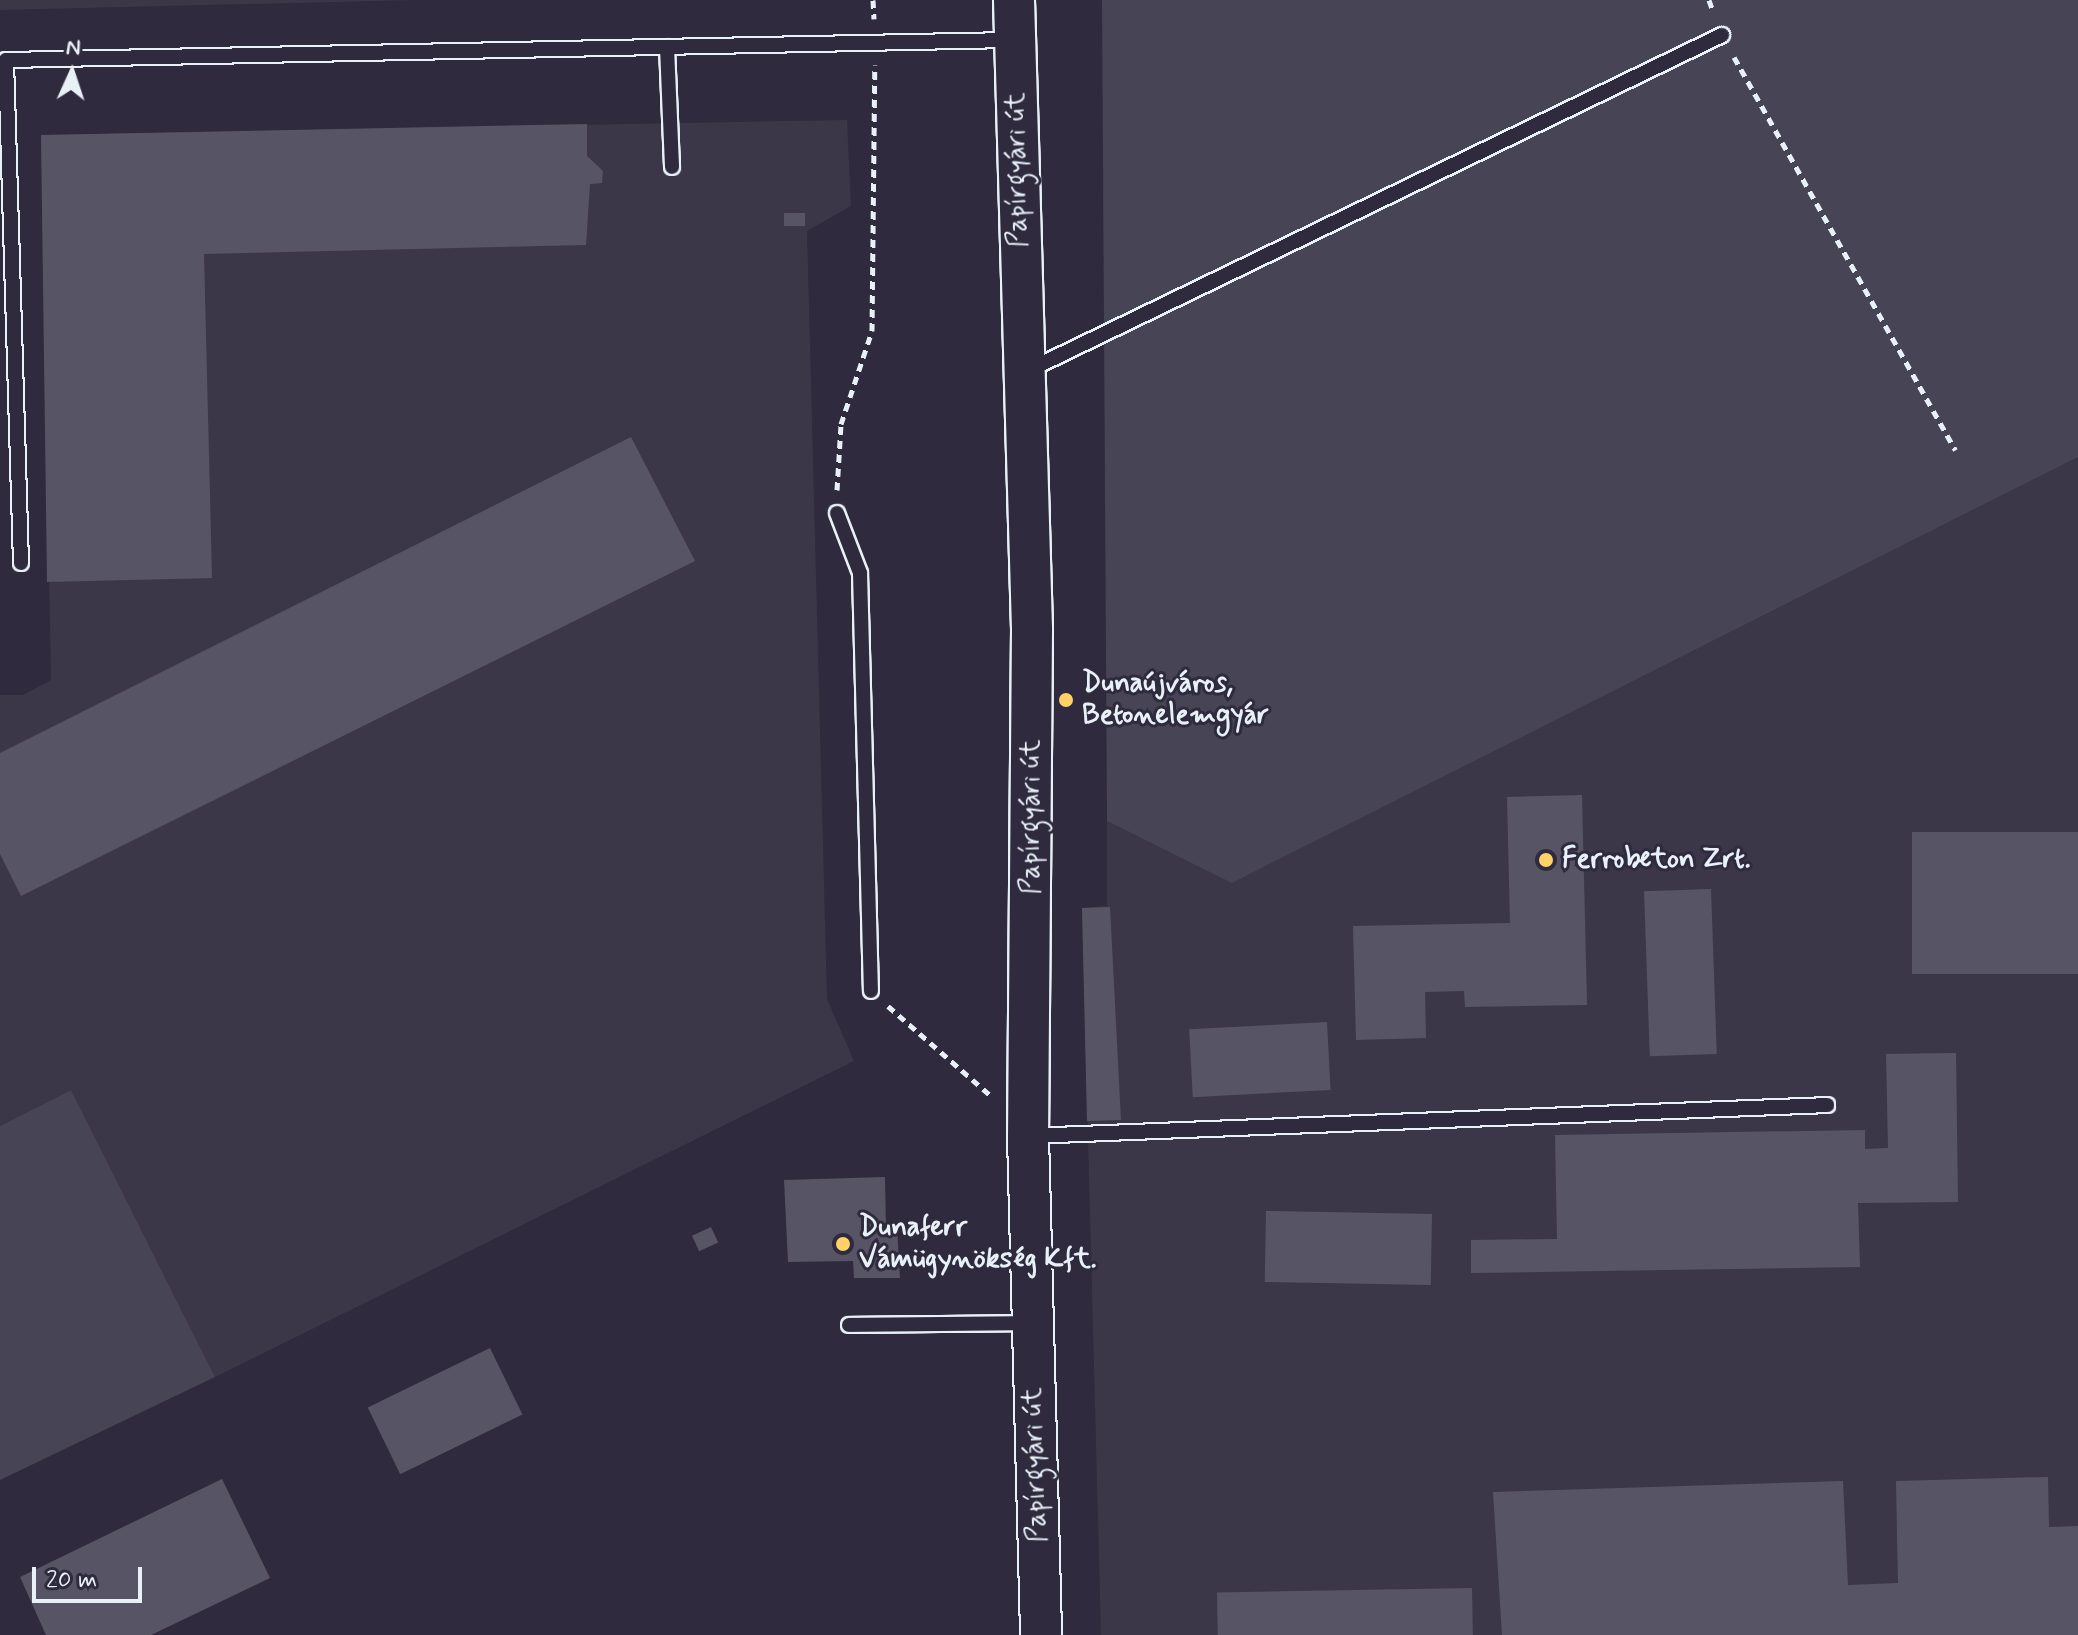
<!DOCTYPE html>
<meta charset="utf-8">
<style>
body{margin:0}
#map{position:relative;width:2078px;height:1635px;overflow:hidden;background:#2f2a3d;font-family:Mynerve,sans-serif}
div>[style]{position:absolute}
.built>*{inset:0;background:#3b3749}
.green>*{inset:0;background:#464455}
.building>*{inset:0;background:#575565;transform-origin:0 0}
.path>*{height:5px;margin-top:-2.5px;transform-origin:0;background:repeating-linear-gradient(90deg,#e8f1f8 0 8px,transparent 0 14px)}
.roads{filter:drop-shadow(2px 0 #e8f1f8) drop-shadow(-2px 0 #e8f1f8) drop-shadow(0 2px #e8f1f8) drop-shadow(0 -2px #e8f1f8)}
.lane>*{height:14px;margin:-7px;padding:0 7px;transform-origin:7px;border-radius:7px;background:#2f2a3d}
.secondary>*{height:40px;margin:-20px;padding:0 20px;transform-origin:20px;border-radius:20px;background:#2f2a3d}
.dots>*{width:22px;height:22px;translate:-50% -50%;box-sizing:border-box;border:4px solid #2f2a3d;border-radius:50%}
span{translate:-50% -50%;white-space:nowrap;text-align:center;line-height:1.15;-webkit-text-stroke:6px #2f2a3d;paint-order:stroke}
.street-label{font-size:28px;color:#e8f1f8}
.poi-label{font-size:28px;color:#e8f1f8;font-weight:700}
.left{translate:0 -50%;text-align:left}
.north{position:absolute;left:32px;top:32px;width:80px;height:80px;-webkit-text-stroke:6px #2f2a3d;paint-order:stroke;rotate:3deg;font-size:22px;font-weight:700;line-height:32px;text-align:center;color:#e8f1f8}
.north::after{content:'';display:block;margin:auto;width:28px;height:36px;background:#e8f1f8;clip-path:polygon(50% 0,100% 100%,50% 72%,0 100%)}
.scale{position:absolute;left:32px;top:1567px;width:110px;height:36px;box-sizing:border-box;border:4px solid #e8f1f8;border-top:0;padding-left:10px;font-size:24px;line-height:28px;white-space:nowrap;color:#e8f1f8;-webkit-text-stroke:6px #2f2a3d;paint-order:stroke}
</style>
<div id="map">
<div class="built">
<div style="clip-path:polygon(0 0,417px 0,0 10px)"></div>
<div style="clip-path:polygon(847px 120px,851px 206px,807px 231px,827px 999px,854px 1061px,215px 1377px,71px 1090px,0 1126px,0 695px,23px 695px,51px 680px,41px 135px)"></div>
<div style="clip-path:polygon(2078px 457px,2078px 1635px,1101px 1635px,1082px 908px,1107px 906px,1107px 821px,1233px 882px)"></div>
</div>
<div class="green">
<div style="clip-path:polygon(1102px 0,2078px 0,2078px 457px,1232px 883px,1107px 821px)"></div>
<div style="clip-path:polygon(71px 1090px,215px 1377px,0 1480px,0 1126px)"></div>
</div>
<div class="building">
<div style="clip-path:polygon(587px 124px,587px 156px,603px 171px,602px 183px,590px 184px,586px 245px,204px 254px,212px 578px,47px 582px,41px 135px)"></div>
<div style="left:784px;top:213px;width:21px;height:13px"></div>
<div style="clip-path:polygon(631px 437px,695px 561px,21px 896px,0 854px,0 753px)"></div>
<div style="clip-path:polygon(1582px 795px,1587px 1005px,1465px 1007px,1464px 991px,1425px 992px,1426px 1038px,1356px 1040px,1353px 926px,1510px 923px,1507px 797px)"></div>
<div style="left:2078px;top:832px;width:142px;height:166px;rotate:90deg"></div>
<div style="left:1711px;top:889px;width:165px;height:67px;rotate:88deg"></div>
<div style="clip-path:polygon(1110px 907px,1121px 1120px,1087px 1121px,1082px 908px)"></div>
<div style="left:1327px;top:1022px;width:68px;height:138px;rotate:87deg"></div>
<div style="clip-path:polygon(1956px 1053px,1958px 1202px,1858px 1203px,1860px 1267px,1471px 1273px,1471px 1240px,1557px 1239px,1555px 1135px,1865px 1130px,1865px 1149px,1888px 1148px,1886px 1054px)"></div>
<div style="clip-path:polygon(885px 1177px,886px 1227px,897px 1227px,900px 1278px,854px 1278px,853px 1261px,788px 1262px,784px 1180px)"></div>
<div style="left:1266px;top:1211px;width:166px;height:71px;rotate:1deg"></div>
<div style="left:711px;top:1227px;width:17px;height:21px;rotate:65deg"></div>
<div style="left:490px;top:1348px;width:74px;height:136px;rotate:64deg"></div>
<div style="clip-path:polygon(2048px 1477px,2049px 1527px,2078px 1526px,2078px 1635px,1502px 1635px,1493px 1492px,1843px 1481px,1848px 1585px,1898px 1583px,1896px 1481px)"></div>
<div style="clip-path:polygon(222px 1479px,270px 1578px,151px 1635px,46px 1635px,20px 1577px)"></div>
<div style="left:1472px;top:1588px;width:47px;height:255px;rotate:89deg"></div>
</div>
<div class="path">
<div style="left:873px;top:0;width:19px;rotate:87deg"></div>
<div style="left:1709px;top:0;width:12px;rotate:70deg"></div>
<div style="left:1734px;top:57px;width:451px;rotate:60.6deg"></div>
<div style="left:837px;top:490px;width:66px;rotate:-86.5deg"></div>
<div style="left:841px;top:424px;width:98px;rotate:-71.6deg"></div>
<div style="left:872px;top:331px;width:266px;rotate:-89.4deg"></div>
<div style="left:888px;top:1006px;width:134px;rotate:41.1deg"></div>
</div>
<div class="roads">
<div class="lane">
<div style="left:667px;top:47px;width:120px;rotate:87.6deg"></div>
<div style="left:1027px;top:371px;width:772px;rotate:-25.8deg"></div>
<div style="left:837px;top:513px;width:64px;rotate:69deg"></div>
<div style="left:860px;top:573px;width:418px;rotate:88.5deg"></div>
<div style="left:21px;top:563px;width:503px;rotate:-91.71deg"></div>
<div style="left:6px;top:60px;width:1009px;rotate:-1.14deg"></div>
<div style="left:1029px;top:1136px;width:799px;rotate:-2.22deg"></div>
<div style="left:849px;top:1325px;width:183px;rotate:-0.6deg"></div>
</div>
<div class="secondary">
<div style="left:1014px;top:0;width:630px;rotate:88.36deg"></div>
<div style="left:1032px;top:630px;width:506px;rotate:90.45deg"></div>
<div style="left:1028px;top:1136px;width:499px;rotate:88.5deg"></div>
</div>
</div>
<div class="dots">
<div style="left:1066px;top:700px;background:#ffd166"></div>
<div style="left:1546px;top:860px;background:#ffd166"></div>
<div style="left:843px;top:1244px;background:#ffd166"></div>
</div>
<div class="street-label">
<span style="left:1018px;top:170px;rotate:-91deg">Papírgyári út</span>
<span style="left:1032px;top:817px;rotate:-90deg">Papírgyári út</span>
<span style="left:1036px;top:1465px;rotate:-92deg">Papírgyári út</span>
</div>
<div class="poi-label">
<span class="left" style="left:1082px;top:700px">Dunaújváros,<br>Betonelemgyár</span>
<span class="left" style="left:1562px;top:860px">Ferrobeton Zrt.</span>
<span class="left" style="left:859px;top:1244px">Dunaferr<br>Vámügynökség Kft.</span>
</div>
<div class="north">N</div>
<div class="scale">20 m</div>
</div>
